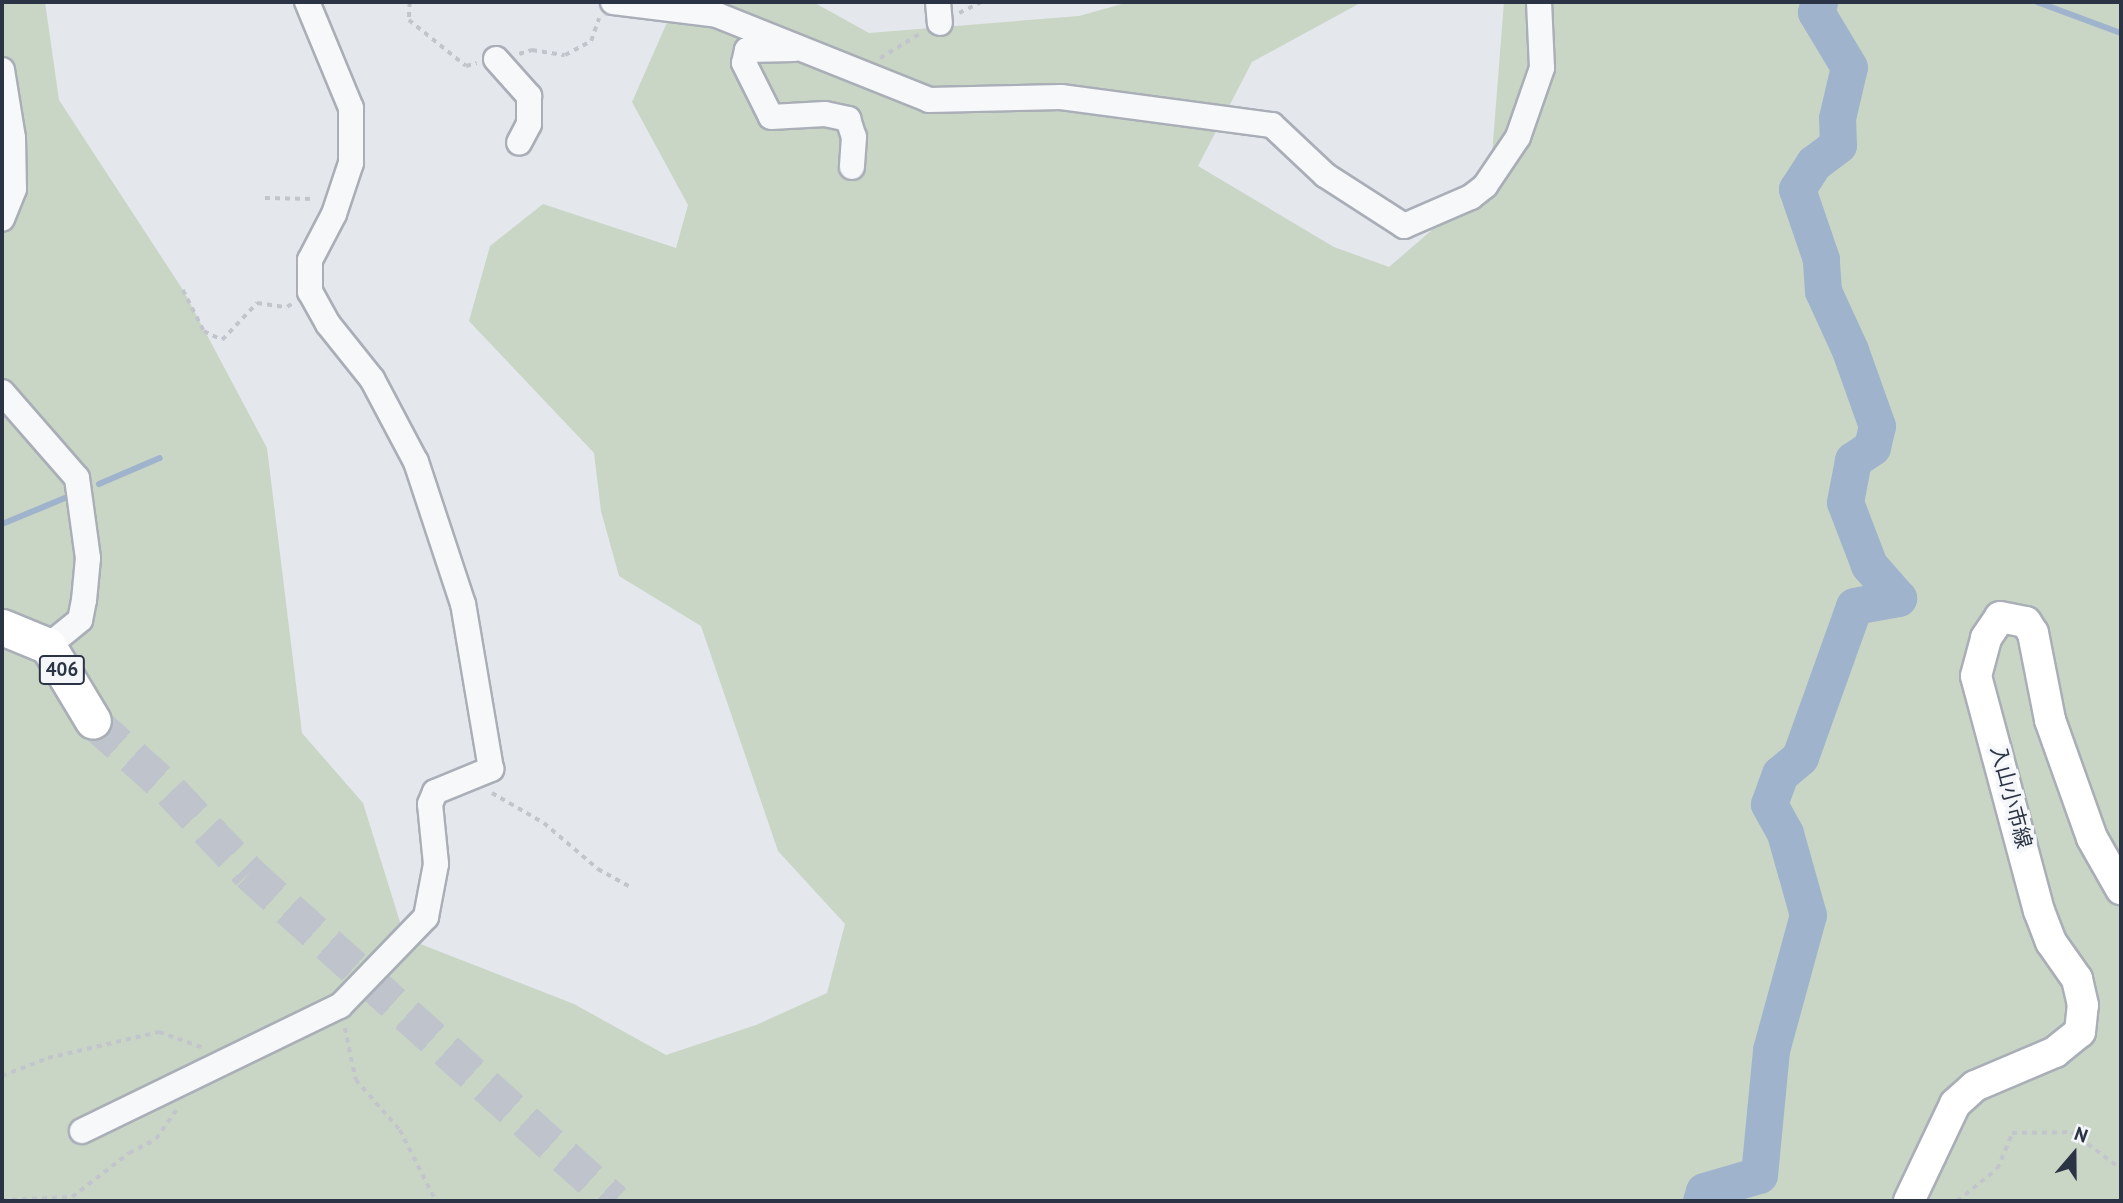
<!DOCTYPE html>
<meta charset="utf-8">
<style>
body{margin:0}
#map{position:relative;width:2123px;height:1203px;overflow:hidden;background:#e4e7ec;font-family:"PT Sans","Noto Sans JP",sans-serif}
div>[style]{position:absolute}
.green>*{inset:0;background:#c9d6c5}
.stream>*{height:6px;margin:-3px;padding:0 3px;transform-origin:3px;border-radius:3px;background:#9fb4cc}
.river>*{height:37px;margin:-18.5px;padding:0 18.5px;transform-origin:18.5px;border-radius:18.5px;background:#9fb4cc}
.highway-tunnel>*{height:35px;margin-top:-17.5px;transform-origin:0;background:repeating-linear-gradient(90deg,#bfc3cb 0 35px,transparent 0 53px)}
.path>*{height:3.5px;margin-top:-1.75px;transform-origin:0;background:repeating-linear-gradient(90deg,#c2c5cb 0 5px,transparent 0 10px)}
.roads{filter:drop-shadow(2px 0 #a9aeb7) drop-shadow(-2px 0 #a9aeb7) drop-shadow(0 2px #a9aeb7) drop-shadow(0 -2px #a9aeb7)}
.minor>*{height:24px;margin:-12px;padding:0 12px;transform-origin:12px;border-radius:12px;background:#f7f8fa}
.major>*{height:30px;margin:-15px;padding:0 15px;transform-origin:15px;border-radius:15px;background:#fff}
.highway>*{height:35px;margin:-17.5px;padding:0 17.5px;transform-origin:17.5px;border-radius:17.5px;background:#fff}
span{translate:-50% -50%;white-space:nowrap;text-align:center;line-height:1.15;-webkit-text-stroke:7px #f4f6f9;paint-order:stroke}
.shield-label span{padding:2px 5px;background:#f4f6f9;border:2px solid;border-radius:5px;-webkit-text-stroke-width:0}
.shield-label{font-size:19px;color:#2b3445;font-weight:700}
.street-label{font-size:21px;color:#2b3445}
.frame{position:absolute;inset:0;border:4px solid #2b3445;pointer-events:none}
.north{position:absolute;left:2039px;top:1119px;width:70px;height:70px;-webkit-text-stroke:5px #f4f6f9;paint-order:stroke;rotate:20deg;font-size:19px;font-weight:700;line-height:28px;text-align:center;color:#2b3445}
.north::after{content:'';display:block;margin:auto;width:24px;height:32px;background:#2b3445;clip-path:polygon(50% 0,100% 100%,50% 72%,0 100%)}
</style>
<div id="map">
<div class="green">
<div style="clip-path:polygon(2px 2px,45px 2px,59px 100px,183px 290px,267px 448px,302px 733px,363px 803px,405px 938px,574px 1004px,666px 1055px,756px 1025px,827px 993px,845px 924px,778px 851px,701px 626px,619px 576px,601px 511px,594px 453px,469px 321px,490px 246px,543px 204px,676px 248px,688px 205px,632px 102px,676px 2px,813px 2px,869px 33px,1079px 16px,1129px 2px,1362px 2px,1252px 62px,1198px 166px,1334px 247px,1389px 267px,1490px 180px,1504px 2px,2121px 2px,2121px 1201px,2px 1201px)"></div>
</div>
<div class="stream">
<div style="left:2037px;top:2px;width:90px;rotate:20.3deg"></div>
<div style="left:99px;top:484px;width:66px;rotate:-23.1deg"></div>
<div style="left:2px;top:524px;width:68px;rotate:-22.4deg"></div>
</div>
<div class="river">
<div style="left:1701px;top:1201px;width:10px;rotate:-73deg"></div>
<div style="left:1704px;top:1191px;width:57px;rotate:-16.2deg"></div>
<div style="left:1759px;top:1175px;width:126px;rotate:-84.5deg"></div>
<div style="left:1771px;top:1050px;width:140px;rotate:-74.7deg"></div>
<div style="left:1808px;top:915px;width:85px;rotate:-105.7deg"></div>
<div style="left:1785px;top:833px;width:33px;rotate:-119deg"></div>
<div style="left:1769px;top:804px;width:32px;rotate:-70deg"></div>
<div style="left:1780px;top:774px;width:26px;rotate:-40deg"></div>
<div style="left:1800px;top:757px;width:160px;rotate:-70.3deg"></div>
<div style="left:1854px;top:606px;width:45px;rotate:-10.3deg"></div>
<div style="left:1898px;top:598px;width:44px;rotate:-131.3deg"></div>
<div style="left:1869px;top:565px;width:67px;rotate:-110.9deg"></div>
<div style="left:1845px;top:502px;width:43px;rotate:-79.2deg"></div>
<div style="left:1853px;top:460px;width:23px;rotate:-34deg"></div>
<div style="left:1872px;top:447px;width:22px;rotate:-77deg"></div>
<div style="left:1877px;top:426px;width:81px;rotate:-109.6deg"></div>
<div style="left:1850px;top:350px;width:65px;rotate:-114.6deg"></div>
<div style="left:1823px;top:291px;width:32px;rotate:-94deg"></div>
<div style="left:1821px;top:259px;width:74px;rotate:-108.9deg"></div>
<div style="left:1797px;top:189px;width:31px;rotate:-57deg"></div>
<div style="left:1814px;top:163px;width:30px;rotate:-37deg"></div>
<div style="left:1838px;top:145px;width:27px;rotate:-92deg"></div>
<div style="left:1837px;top:118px;width:52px;rotate:-76.8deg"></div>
<div style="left:1849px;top:67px;width:64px;rotate:-121deg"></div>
<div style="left:1816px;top:12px;width:10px;rotate:-73deg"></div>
</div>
<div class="highway-tunnel">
<div style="left:93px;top:721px;width:105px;rotate:41.9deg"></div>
<div style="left:171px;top:791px;width:113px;rotate:46.4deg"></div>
<div style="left:249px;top:873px;width:491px;rotate:41.9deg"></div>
</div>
<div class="path">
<div style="left:410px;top:2px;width:18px;rotate:93deg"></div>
<div style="left:409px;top:20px;width:73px;rotate:38.9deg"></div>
<div style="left:466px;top:66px;width:11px;rotate:-15deg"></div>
<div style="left:959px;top:13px;width:25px;rotate:-26deg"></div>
<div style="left:519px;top:54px;width:14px;rotate:-17deg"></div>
<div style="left:532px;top:50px;width:33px;rotate:9deg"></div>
<div style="left:565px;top:55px;width:30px;rotate:-28deg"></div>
<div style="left:591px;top:41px;width:24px;rotate:-71deg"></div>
<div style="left:880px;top:58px;width:48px;rotate:-31.4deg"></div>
<div style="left:265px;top:198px;width:50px;rotate:1.1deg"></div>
<div style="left:183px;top:290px;width:46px;rotate:62.9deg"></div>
<div style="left:204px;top:331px;width:20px;rotate:27deg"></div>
<div style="left:222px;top:340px;width:51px;rotate:-46.6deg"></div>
<div style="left:257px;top:303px;width:30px;rotate:8deg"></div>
<div style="left:287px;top:307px;width:7px;rotate:-34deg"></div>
<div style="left:492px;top:793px;width:60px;rotate:30deg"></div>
<div style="left:544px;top:823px;width:71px;rotate:40.4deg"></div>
<div style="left:598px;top:869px;width:38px;rotate:29deg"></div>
<div style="left:345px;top:1028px;width:53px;rotate:78.1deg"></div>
<div style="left:356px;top:1080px;width:67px;rotate:48.7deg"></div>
<div style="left:400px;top:1130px;width:80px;rotate:63.1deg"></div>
<div style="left:2px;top:1076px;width:49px;rotate:-21.4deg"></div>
<div style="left:48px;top:1058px;width:114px;rotate:-13.2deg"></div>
<div style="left:159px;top:1032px;width:48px;rotate:19.6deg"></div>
<div style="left:2px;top:1200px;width:70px;rotate:-2.5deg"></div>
<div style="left:72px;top:1197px;width:72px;rotate:-37.7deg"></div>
<div style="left:129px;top:1153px;width:30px;rotate:-27deg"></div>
<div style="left:156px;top:1139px;width:35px;rotate:-55deg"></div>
<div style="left:1957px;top:1201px;width:51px;rotate:-38.7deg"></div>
<div style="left:1997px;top:1169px;width:39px;rotate:-67deg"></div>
<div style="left:2012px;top:1133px;width:60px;rotate:-1deg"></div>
<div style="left:2072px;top:1132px;width:61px;rotate:37.1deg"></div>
</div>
<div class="roads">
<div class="minor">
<div style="left:613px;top:2px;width:105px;rotate:7.1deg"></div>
<div style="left:717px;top:15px;width:228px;rotate:21.8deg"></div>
<div style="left:929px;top:100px;width:132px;rotate:-1.3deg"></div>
<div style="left:1061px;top:97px;width:213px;rotate:7.6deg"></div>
<div style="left:1272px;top:125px;width:73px;rotate:43.3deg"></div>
<div style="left:1325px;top:175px;width:94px;rotate:32.8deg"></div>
<div style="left:1404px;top:226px;width:73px;rotate:-23.4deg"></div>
<div style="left:1471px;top:197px;width:18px;rotate:-38deg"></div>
<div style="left:1485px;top:186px;width:59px;rotate:-56deg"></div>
<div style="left:1518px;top:137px;width:73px;rotate:-70.8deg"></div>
<div style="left:1542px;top:68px;width:66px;rotate:-92.6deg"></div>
<div style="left:938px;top:2px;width:21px;rotate:85deg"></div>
<div style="left:794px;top:49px;width:47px;rotate:178.8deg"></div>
<div style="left:747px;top:50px;width:13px;rotate:103deg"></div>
<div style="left:744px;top:63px;width:60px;rotate:63.4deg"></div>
<div style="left:771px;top:117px;width:54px;rotate:-3.2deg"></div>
<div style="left:825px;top:114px;width:24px;rotate:12deg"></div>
<div style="left:848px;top:119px;width:19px;rotate:72deg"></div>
<div style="left:854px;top:137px;width:30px;rotate:94deg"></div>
<div style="left:496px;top:59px;width:50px;rotate:48.3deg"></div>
<div style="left:529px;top:96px;width:28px;rotate:90deg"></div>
<div style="left:529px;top:124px;width:21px;rotate:118deg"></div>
<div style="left:2px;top:70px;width:69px;rotate:80.8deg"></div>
<div style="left:13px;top:138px;width:51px;rotate:88.9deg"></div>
<div style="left:14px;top:189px;width:32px;rotate:112deg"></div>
<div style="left:2px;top:392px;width:114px;rotate:48.9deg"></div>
<div style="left:77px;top:478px;width:81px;rotate:82.2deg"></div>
<div style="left:88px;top:558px;width:42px;rotate:95.4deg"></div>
<div style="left:84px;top:600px;width:20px;rotate:101deg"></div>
<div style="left:80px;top:620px;width:41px;rotate:140.9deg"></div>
<div style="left:82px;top:1131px;width:287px;rotate:-25.9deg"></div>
<div style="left:340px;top:1006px;width:124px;rotate:-46deg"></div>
<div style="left:426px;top:917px;width:54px;rotate:-79.3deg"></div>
<div style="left:436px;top:864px;width:60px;rotate:-95.7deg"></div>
<div style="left:430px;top:804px;width:13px;rotate:-67deg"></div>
<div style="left:435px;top:792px;width:61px;rotate:-22.3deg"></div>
<div style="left:491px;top:769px;width:167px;rotate:-99.6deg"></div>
<div style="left:463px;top:604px;width:150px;rotate:-108.3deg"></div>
<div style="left:416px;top:462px;width:94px;rotate:-117.9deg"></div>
<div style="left:372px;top:379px;width:70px;rotate:-128.7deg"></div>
<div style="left:328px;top:324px;width:37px;rotate:-119deg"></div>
<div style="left:310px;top:292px;width:32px;rotate:-90deg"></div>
<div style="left:310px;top:260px;width:52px;rotate:-62.4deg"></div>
<div style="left:334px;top:214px;width:54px;rotate:-71.6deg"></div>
<div style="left:351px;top:163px;width:55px;rotate:-90deg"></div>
<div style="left:351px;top:108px;width:115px;rotate:-112.5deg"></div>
</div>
<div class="major">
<div style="left:1909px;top:1201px;width:107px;rotate:-64.6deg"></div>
<div style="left:1955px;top:1104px;width:27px;rotate:-42deg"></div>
<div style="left:1975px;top:1086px;width:87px;rotate:-23deg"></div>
<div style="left:2055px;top:1052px;width:32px;rotate:-39deg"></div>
<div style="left:2080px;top:1032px;width:27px;rotate:-84deg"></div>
<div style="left:2083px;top:1005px;width:27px;rotate:-103deg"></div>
<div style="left:2077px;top:979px;width:45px;rotate:-125.1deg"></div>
<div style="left:2051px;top:942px;width:33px;rotate:-111deg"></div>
<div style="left:2039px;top:911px;width:243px;rotate:-105deg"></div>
<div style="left:1976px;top:676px;width:39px;rotate:-75deg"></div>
<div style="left:1986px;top:638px;width:25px;rotate:-56deg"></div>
<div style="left:2000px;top:617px;width:26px;rotate:11deg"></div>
<div style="left:2026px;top:622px;width:13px;rotate:58deg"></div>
<div style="left:2033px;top:633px;width:89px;rotate:78.9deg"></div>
<div style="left:2050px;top:720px;width:125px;rotate:70.4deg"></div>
<div style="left:2092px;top:838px;width:59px;rotate:60.4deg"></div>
</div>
<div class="highway">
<div style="left:2px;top:627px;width:50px;rotate:22.4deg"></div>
<div style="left:48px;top:646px;width:87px;rotate:59deg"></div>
</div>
</div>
<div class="shield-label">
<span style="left:62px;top:670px">406</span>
</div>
<div class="street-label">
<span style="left:2011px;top:797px;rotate:75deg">入山小市線</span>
</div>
<div class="frame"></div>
<div class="north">N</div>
</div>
